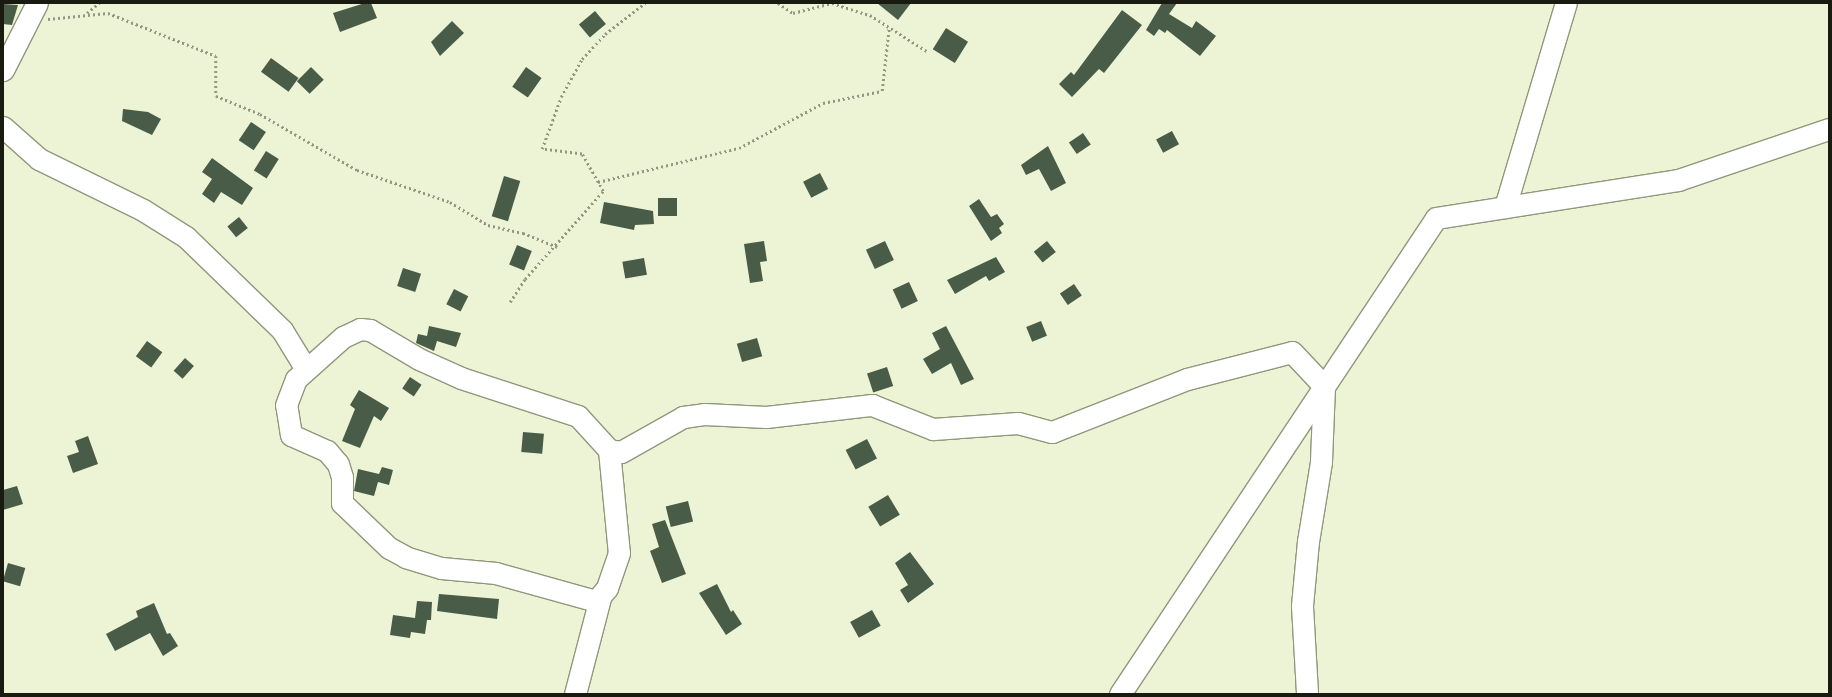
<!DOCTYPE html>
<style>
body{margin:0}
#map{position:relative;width:1832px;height:697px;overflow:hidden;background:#edf4d6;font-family:Mulish,sans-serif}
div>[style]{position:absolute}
.building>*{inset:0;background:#495c48;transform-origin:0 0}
.path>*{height:2.5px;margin-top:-1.25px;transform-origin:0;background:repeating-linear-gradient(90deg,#929782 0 2px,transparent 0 5px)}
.roads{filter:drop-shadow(1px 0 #91977c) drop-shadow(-1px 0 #91977c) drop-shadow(0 1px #91977c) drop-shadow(0 -1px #91977c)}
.minor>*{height:21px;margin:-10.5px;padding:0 10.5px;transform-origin:10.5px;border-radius:10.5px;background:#fff}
span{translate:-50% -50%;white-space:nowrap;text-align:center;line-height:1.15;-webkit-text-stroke:4px #fcfff3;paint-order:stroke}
.frame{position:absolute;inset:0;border:4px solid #191b11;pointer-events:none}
</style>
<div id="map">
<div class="building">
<div style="clip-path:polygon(365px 3px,371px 3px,377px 18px,340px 32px,333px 13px)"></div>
<div style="clip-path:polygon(877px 3px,911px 3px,898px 20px)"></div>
<div style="clip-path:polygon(1162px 3px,1177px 3px,1169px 14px,1192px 28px,1196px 21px,1216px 36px,1200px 56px,1167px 30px,1165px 33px,1159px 29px,1154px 36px,1146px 30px)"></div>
<div style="clip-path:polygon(3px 4px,18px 5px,12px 25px,3px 24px)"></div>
<div style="clip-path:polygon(1122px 10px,1142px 25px,1104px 73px,1099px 69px,1072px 97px,1059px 84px,1071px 72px,1074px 75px)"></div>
<div style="left:595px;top:11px;width:17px;height:21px;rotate:50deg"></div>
<div style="clip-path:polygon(452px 21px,464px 33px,440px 56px,431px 42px)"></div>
<div style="left:946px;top:28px;width:26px;height:25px;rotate:32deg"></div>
<div style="left:271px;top:58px;width:34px;height:17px;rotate:36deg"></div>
<div style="left:311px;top:67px;width:18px;height:20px;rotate:45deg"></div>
<div style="left:526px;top:67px;width:19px;height:24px;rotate:35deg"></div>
<div style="clip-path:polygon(123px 109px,148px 112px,161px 119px,152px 135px,122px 121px)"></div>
<div style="left:251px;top:122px;width:18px;height:22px;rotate:34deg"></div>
<div style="left:1172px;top:131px;width:15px;height:18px;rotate:62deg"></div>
<div style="left:1083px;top:133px;width:14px;height:17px;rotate:56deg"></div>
<div style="clip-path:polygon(1048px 146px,1066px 183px,1051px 191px,1039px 169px,1026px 175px,1021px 165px)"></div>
<div style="left:266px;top:151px;width:15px;height:23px;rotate:32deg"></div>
<div style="clip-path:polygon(212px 158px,253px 188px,242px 205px,221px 192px,214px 203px,202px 194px,212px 179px,202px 172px)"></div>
<div style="left:820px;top:173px;width:18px;height:19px;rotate:63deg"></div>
<div style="left:504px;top:176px;width:17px;height:42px;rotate:17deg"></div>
<div style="left:658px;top:198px;width:19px;height:18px"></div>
<div style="clip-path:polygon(979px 199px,991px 217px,997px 214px,1004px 224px,999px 228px,1002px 233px,991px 241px,969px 206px)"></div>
<div style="clip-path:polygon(604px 202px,653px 211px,654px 224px,635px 225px,634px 230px,600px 223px)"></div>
<div style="left:239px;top:217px;width:14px;height:15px;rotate:51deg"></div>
<div style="clip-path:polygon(764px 241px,767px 261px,760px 262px,763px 281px,750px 283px,744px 244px)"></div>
<div style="left:885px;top:241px;width:21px;height:21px;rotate:65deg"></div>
<div style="left:1047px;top:241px;width:14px;height:17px;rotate:51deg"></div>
<div style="left:517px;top:245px;width:16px;height:21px;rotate:22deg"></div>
<div style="clip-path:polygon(996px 257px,1005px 272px,989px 281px,986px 276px,955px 294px,947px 280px)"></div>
<div style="left:644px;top:258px;width:17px;height:22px;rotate:80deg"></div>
<div style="left:403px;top:268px;width:19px;height:19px;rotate:18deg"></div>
<div style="left:909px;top:282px;width:21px;height:18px;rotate:65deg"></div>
<div style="left:1074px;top:284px;width:14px;height:17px;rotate:56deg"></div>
<div style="left:454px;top:289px;width:16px;height:17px;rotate:27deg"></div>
<div style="left:1041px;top:321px;width:16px;height:16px;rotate:68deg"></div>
<div style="clip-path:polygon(429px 326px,461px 333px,456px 347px,437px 341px,434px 351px,416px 343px,418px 334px,427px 336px)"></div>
<div style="clip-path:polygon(946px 326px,974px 379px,961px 385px,951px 363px,932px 374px,923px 359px,940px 349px,932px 333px)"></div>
<div style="left:757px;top:338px;width:19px;height:21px;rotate:74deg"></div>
<div style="left:147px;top:341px;width:19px;height:19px;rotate:36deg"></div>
<div style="left:185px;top:358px;width:12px;height:17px;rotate:42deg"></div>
<div style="left:887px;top:367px;width:20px;height:21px;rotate:72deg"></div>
<div style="left:410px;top:377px;width:14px;height:14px;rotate:34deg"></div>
<div style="clip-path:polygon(359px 390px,389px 408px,381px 421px,374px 416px,360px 448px,342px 441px,355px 409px,350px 405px)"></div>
<div style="left:523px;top:432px;width:21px;height:20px;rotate:5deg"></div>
<div style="clip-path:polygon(88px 436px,98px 464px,73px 473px,67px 456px,79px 452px,75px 441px)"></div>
<div style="left:867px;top:439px;width:22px;height:24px;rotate:63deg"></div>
<div style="clip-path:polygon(382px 467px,393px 470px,389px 485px,378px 482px,374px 496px,354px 491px,358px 469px,379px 474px)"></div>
<div style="clip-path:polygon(17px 486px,23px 504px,3px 510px,3px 490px)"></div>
<div style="left:888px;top:495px;width:23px;height:23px;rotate:59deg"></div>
<div style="left:688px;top:501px;width:21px;height:23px;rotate:76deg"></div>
<div style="clip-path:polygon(665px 520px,686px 574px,662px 583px,650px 551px,659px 547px,652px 524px)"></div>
<div style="clip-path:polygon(910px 552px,934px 584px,908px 603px,900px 590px,908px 585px,895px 563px)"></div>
<div style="left:8px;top:563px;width:18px;height:19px;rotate:16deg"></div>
<div style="clip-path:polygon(717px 584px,731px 612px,733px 610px,742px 624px,726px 635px,699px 593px)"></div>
<div style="clip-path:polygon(439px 594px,499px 599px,497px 619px,437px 611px)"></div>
<div style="clip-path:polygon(417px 601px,432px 602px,431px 620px,427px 620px,425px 634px,411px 632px,410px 638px,390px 635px,393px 615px,415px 618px)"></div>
<div style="clip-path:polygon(154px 603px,167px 634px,170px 633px,178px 646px,163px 656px,150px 633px,115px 651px,106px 634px,138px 617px,136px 611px)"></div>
<div style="left:872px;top:610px;width:18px;height:25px;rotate:61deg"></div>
</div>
<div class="path">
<div style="left:778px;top:3px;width:18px;rotate:34deg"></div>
<div style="left:793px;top:13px;width:40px;rotate:-14.4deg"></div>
<div style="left:832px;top:3px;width:40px;rotate:18deg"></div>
<div style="left:870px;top:15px;width:69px;rotate:32.5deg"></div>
<div style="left:87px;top:13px;width:16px;rotate:-40deg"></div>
<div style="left:48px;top:19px;width:60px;rotate:-5.7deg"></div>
<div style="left:108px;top:13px;width:116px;rotate:21.7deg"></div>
<div style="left:216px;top:56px;width:40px;rotate:90deg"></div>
<div style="left:216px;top:96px;width:48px;rotate:22.2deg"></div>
<div style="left:260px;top:114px;width:112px;rotate:30deg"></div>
<div style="left:357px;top:170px;width:98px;rotate:19deg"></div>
<div style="left:450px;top:202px;width:44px;rotate:31.2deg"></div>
<div style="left:488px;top:225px;width:36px;rotate:13deg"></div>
<div style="left:523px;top:233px;width:37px;rotate:22deg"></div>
<div style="left:598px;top:182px;width:145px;rotate:-13.6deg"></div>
<div style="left:739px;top:148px;width:95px;rotate:-28.2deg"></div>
<div style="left:823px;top:103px;width:60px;rotate:-11.5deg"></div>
<div style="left:882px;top:91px;width:63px;rotate:-83.7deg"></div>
<div style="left:510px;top:302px;width:27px;rotate:-57deg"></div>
<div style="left:525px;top:279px;width:118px;rotate:-48.4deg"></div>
<div style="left:603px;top:191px;width:43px;rotate:-119.6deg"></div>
<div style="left:582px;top:154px;width:40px;rotate:-172.9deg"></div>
<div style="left:542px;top:149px;width:55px;rotate:-69.9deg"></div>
<div style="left:561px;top:97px;width:43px;rotate:-61.1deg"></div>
<div style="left:582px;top:59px;width:34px;rotate:-47deg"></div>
<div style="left:605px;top:34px;width:51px;rotate:-37.8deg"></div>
</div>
<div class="roads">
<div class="minor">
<div style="left:3px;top:70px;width:75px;rotate:-63.1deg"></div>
<div style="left:3px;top:127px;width:48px;rotate:41.6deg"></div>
<div style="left:39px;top:159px;width:116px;rotate:26.1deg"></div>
<div style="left:143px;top:210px;width:51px;rotate:32.1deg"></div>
<div style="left:186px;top:237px;width:134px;rotate:44.1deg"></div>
<div style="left:282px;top:330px;width:46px;rotate:58.4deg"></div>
<div style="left:1505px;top:207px;width:213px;rotate:-73.4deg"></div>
<div style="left:609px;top:450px;width:103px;rotate:84.5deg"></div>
<div style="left:619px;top:553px;width:37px;rotate:109deg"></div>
<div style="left:607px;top:588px;width:17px;rotate:130deg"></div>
<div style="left:596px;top:601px;width:104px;rotate:-164.4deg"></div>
<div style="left:496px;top:573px;width:55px;rotate:-174.8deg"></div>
<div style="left:441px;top:568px;width:37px;rotate:-163deg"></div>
<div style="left:406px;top:557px;width:19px;rotate:-152deg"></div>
<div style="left:389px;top:548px;width:65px;rotate:-136.2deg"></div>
<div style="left:342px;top:503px;width:26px;rotate:-90deg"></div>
<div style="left:342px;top:477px;width:14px;rotate:-107deg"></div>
<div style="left:338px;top:464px;width:17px;rotate:-130deg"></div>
<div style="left:327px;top:451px;width:39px;rotate:-156deg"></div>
<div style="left:291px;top:435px;width:30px;rotate:-99deg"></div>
<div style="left:286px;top:405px;width:28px;rotate:-69deg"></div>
<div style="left:296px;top:379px;width:63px;rotate:-41.8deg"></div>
<div style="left:343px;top:337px;width:19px;rotate:-25deg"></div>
<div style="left:360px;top:329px;width:10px;rotate:6deg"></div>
<div style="left:370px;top:330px;width:57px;rotate:30.6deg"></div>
<div style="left:419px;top:359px;width:46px;rotate:24.3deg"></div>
<div style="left:461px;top:378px;width:123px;rotate:18deg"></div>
<div style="left:578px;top:416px;width:46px;rotate:47.6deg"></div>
<div style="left:609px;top:450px;width:12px;rotate:9deg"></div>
<div style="left:621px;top:452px;width:71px;rotate:-29.4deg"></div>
<div style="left:683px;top:417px;width:21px;rotate:-8deg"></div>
<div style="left:704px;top:414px;width:62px;rotate:2.8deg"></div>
<div style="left:766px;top:417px;width:107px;rotate:-6.5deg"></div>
<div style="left:872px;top:405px;width:66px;rotate:21.5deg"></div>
<div style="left:933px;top:429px;width:85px;rotate:-4deg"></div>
<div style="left:1018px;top:423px;width:35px;rotate:15deg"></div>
<div style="left:1052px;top:432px;width:145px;rotate:-21.4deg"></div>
<div style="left:1187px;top:379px;width:108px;rotate:-14.4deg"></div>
<div style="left:1292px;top:352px;width:47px;rotate:46.7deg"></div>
<div style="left:1324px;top:386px;width:76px;rotate:92.3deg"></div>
<div style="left:1321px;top:462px;width:80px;rotate:99.3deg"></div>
<div style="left:1308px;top:541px;width:65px;rotate:95.3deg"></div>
<div style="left:1302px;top:606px;width:88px;rotate:86.7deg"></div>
<div style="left:575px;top:694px;width:99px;rotate:-75.4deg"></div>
<div style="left:1120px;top:694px;width:571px;rotate:-56.42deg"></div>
<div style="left:1436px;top:218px;width:245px;rotate:-8.9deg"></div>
<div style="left:1678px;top:180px;width:159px;rotate:-18.7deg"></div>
</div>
</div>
<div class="frame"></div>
</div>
